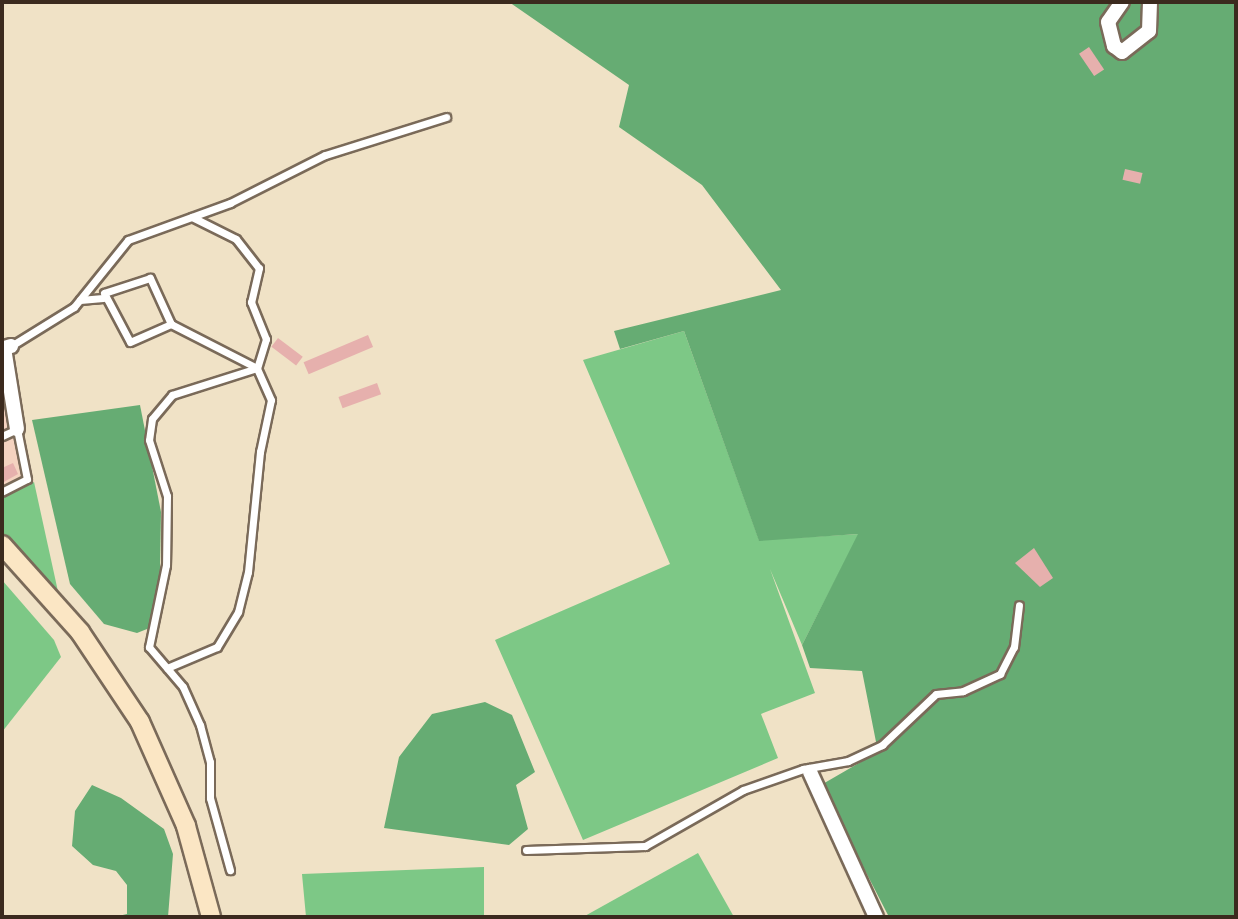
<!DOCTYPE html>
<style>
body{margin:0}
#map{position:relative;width:1238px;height:919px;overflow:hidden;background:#f0e2c6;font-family:"Playpen Sans",sans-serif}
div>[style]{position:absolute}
.built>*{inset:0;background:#f4d3c0}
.green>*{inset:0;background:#7dc886}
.forest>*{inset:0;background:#66ac73}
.building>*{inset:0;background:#e6b0ad;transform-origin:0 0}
.roads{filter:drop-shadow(2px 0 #7a6a59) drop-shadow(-2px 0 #7a6a59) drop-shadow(0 2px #7a6a59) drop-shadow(0 -2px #7a6a59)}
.lane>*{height:7px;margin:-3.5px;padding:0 3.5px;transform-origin:3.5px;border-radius:3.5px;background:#fff}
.street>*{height:14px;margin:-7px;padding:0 7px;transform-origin:7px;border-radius:7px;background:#fff}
.secondary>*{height:18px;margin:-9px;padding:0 9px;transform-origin:9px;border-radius:9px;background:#fbe6c4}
span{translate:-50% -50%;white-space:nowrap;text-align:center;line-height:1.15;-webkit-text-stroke:8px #fff;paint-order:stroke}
.frame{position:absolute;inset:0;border:4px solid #3b2a1e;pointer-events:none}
</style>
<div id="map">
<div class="built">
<div style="clip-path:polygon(2px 362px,34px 482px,2px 498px)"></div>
</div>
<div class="green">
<div style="clip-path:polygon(684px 331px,759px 540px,859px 534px,802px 645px,770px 569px,815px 693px,761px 714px,778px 758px,583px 840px,495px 640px,670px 564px,583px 360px)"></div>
<div style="clip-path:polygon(34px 482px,59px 596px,2px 534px,2px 498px)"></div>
<div style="clip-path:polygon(2px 580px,54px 640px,61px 657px,2px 732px)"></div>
<div style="clip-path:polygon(698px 853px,734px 917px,583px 917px)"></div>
<div style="clip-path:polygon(484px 867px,484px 917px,306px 917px,302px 874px)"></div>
</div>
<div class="forest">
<div style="clip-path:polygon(509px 2px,1236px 2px,1236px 917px,889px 917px,821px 785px,878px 752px,862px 671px,810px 668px,802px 645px,858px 534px,759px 541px,684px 331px,620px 349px,614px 331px,781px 290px,702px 185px,619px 127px,629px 85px)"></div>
<div style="clip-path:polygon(140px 405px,161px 512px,160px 570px,152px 627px,137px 633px,104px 624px,70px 584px,32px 420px)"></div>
<div style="clip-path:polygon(485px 702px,512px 715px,535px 772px,516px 785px,528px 829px,509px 845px,384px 828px,399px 757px,432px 714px)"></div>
<div style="clip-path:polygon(92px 785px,121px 798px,164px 829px,173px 854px,168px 917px,114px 917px,127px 914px,127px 885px,116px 871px,93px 865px,72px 846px,75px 811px)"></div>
</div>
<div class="building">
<div style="left:1089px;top:47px;width:27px;height:12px;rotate:56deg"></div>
<div style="left:1125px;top:169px;width:18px;height:11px;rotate:13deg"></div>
<div style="left:368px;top:335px;width:13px;height:70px;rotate:67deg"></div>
<div style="left:278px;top:338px;width:31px;height:11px;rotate:37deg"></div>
<div style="left:377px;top:383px;width:12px;height:41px;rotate:70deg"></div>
<div style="clip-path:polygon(13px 463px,18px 474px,2px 483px,2px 468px)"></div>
<div style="clip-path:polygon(1034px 548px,1053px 578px,1040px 587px,1015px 563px)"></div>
</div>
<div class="roads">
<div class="lane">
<div style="left:192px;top:217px;width:49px;rotate:26.6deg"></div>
<div style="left:236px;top:239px;width:37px;rotate:52deg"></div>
<div style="left:259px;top:268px;width:35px;rotate:103deg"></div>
<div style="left:251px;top:302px;width:40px;rotate:68deg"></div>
<div style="left:266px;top:339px;width:30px;rotate:107deg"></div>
<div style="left:257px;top:368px;width:89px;rotate:162.4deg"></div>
<div style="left:172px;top:395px;width:31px;rotate:130deg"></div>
<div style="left:152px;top:419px;width:21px;rotate:98deg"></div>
<div style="left:149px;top:440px;width:59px;rotate:72.2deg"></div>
<div style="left:167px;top:496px;width:69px;rotate:90.8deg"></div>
<div style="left:166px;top:565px;width:84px;rotate:101.7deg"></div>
<div style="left:149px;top:647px;width:52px;rotate:49.6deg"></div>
<div style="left:183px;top:687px;width:42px;rotate:65.9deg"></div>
<div style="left:200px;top:725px;width:38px;rotate:75deg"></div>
<div style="left:210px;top:762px;width:36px;rotate:90deg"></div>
<div style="left:210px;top:798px;width:75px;rotate:74.5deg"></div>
<div style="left:80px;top:300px;width:23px;rotate:-5deg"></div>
<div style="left:11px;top:346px;width:74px;rotate:-31.8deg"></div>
<div style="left:74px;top:307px;width:86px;rotate:-51.1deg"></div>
<div style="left:128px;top:240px;width:109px;rotate:-19.9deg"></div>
<div style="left:230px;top:203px;width:106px;rotate:-26.8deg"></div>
<div style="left:325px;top:155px;width:127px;rotate:-17.4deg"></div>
<div style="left:2px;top:436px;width:17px;rotate:-25deg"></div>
<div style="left:17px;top:429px;width:51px;rotate:78.7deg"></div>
<div style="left:27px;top:479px;width:28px;rotate:153deg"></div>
<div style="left:167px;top:668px;width:54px;rotate:-22.8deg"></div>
<div style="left:217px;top:647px;width:41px;rotate:-59deg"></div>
<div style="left:238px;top:612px;width:41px;rotate:-76deg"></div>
<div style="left:248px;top:572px;width:121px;rotate:-84.3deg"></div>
<div style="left:260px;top:452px;width:53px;rotate:-78.1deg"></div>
<div style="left:271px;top:400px;width:35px;rotate:-114deg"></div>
<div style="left:257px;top:368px;width:97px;rotate:-152.9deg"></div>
<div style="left:171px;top:324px;width:51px;rotate:-114.5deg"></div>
<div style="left:150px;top:278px;width:48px;rotate:161.9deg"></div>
<div style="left:104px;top:293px;width:55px;rotate:62deg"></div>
<div style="left:130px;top:342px;width:45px;rotate:-23.7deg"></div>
<div style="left:526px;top:850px;width:119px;rotate:-1.9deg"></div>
<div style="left:645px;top:846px;width:113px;rotate:-29.7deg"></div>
<div style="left:743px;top:790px;width:64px;rotate:-19.3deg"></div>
<div style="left:803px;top:769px;width:46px;rotate:-10.1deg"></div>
<div style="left:848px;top:761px;width:38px;rotate:-25deg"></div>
<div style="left:882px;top:745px;width:74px;rotate:-43.4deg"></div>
<div style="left:936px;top:694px;width:27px;rotate:-6deg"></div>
<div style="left:963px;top:691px;width:41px;rotate:-24.7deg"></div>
<div style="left:1000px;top:674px;width:30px;rotate:-63deg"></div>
<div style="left:1014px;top:647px;width:42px;rotate:-83.2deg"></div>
</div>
<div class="street">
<div style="left:1122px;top:2px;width:24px;rotate:125deg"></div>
<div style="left:1108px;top:22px;width:25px;rotate:76deg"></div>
<div style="left:1114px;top:46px;width:10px;rotate:37deg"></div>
<div style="left:1122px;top:52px;width:34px;rotate:-38deg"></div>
<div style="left:1149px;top:31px;width:29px;rotate:-88deg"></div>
<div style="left:11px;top:346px;width:7px;rotate:164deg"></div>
<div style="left:4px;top:348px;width:82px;rotate:80.9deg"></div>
<div style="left:810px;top:772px;width:159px;rotate:65.5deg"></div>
</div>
<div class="secondary">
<div style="left:2px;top:545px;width:117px;rotate:48.1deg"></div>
<div style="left:80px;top:632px;width:108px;rotate:56.3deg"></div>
<div style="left:140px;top:722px;width:114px;rotate:66.1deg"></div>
<div style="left:186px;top:826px;width:94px;rotate:74.6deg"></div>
</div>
</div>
<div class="frame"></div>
</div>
